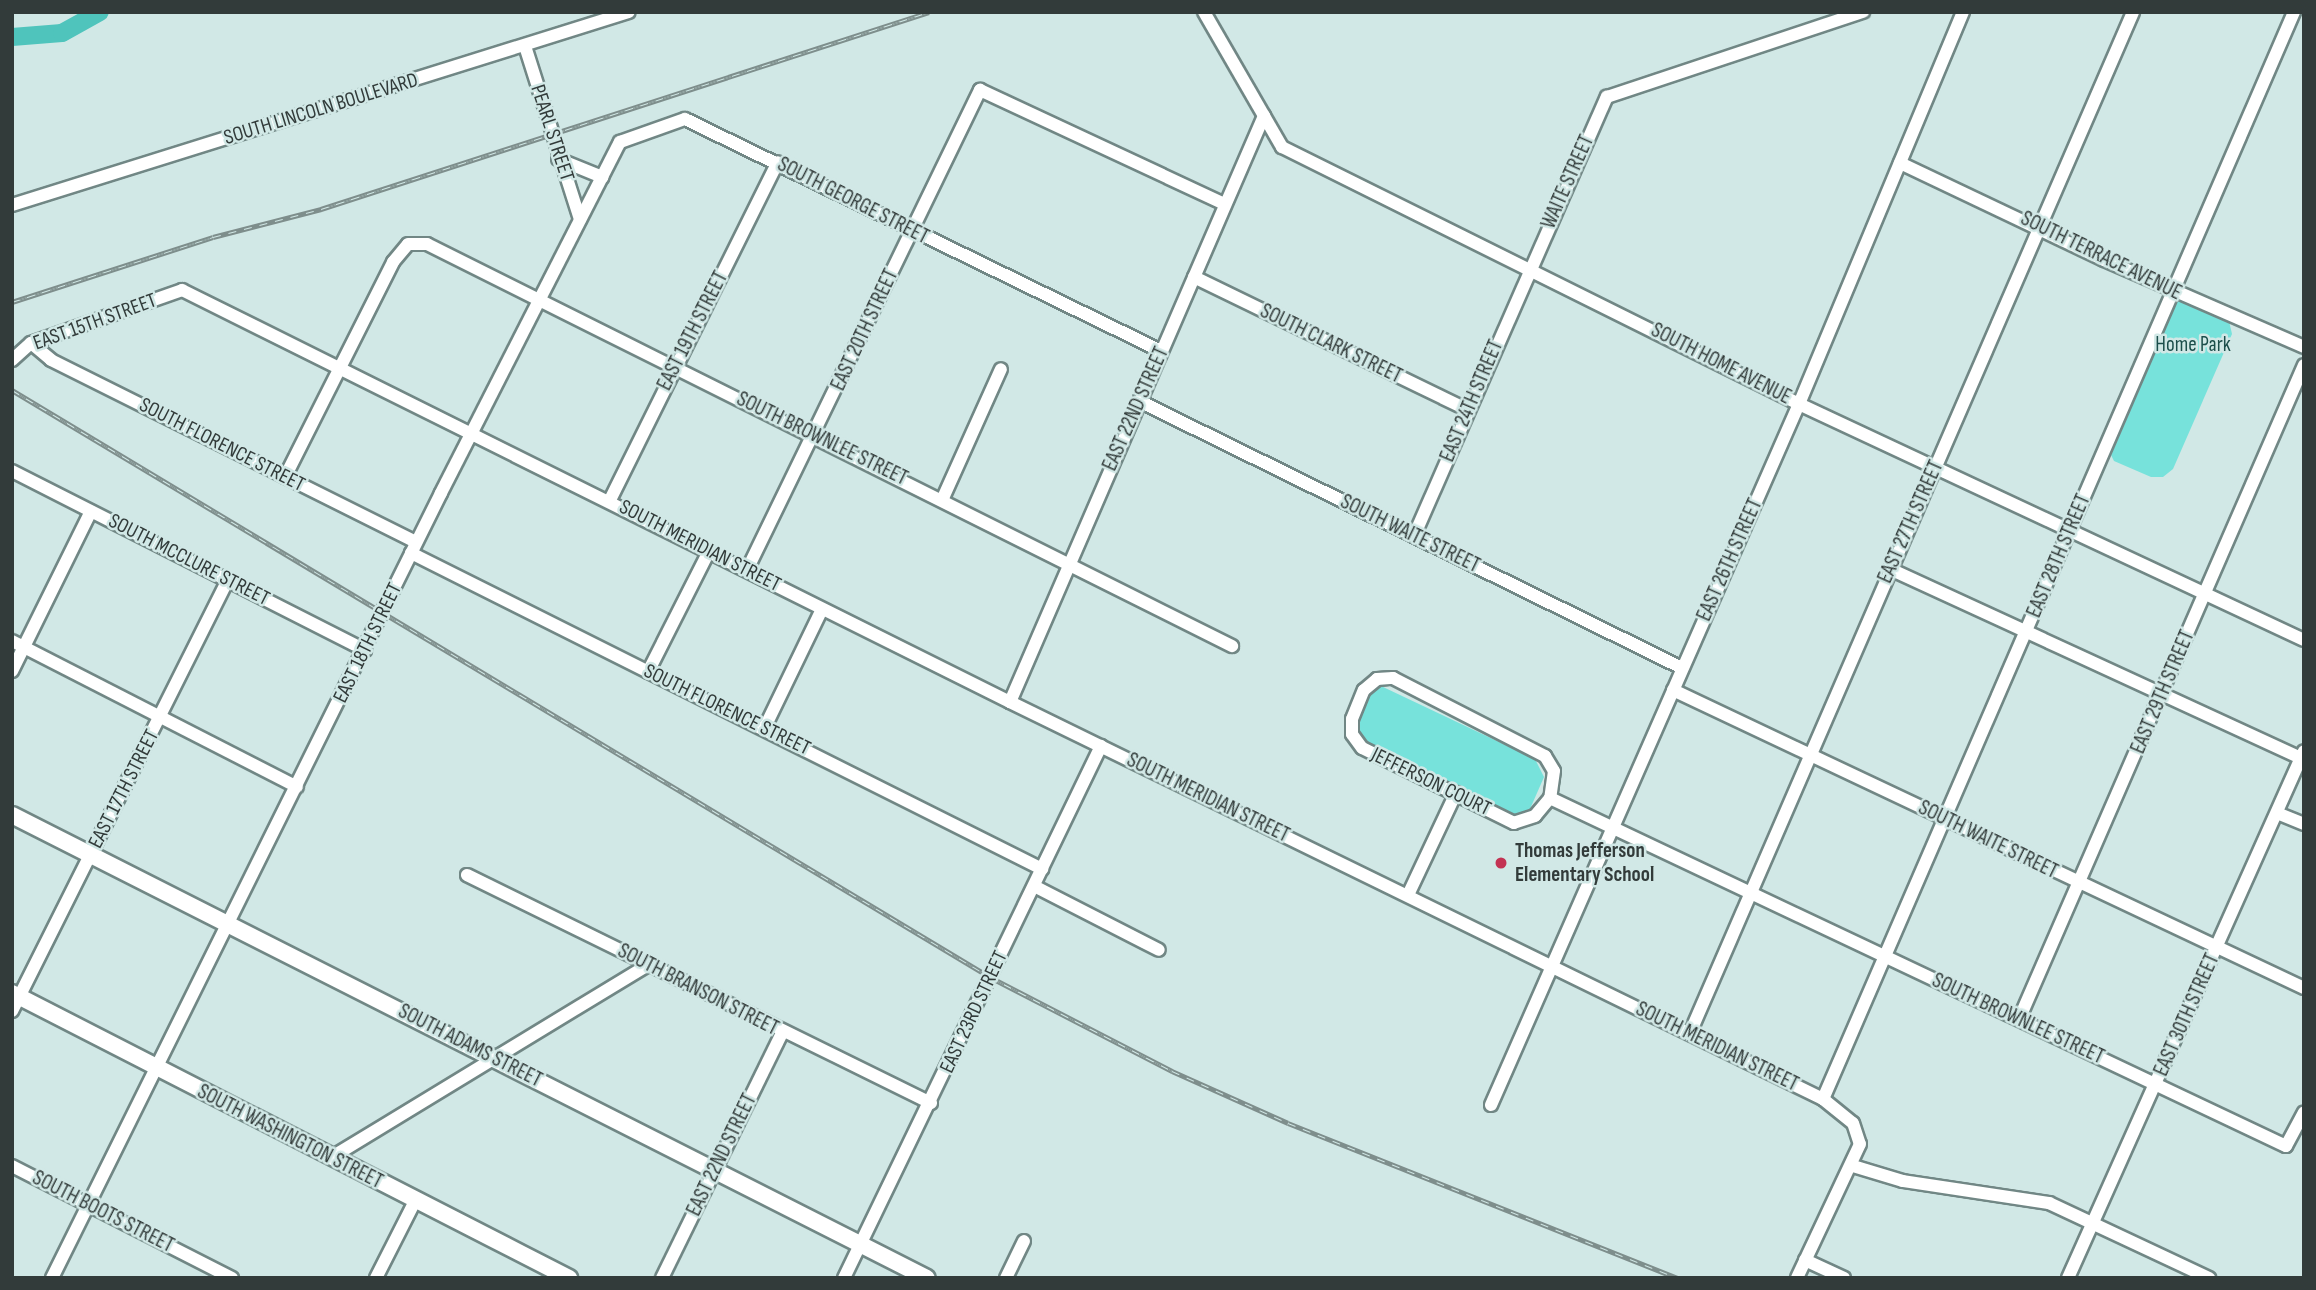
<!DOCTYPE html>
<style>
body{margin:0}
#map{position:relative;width:2316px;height:1290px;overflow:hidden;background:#d1e8e6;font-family:"Sofia Sans Condensed",sans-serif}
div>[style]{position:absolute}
.green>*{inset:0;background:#77e2db}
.river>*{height:18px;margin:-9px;padding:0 9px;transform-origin:9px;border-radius:9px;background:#4fc4bc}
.roads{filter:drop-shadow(2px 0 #718785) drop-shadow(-2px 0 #718785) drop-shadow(0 2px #718785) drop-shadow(0 -2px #718785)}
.street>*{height:12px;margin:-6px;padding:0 6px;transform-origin:6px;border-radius:6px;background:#fff}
.secondary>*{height:16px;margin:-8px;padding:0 8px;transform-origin:8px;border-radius:8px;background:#fff}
.rail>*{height:5px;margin-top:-2.5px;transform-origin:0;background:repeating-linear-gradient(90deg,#d1e8e6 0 8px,#7e8e8c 0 16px);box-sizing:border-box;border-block:2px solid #7e8e8c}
.dots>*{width:19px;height:19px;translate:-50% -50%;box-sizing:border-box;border:4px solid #d1e8e6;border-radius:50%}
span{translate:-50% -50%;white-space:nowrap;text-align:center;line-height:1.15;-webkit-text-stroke:5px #d1e8e6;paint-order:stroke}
.street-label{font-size:21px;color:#323b3a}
.park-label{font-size:21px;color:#1c4e4b}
.poi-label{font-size:21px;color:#323b3a;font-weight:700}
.left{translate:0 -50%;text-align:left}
.frame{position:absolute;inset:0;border:14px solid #323b3a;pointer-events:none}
</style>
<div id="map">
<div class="green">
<div style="clip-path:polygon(2178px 299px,2229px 321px,2232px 334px,2173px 469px,2163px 477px,2151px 477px,2114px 461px,2111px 455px)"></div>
<div style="clip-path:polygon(1381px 686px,1535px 759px,1544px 777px,1530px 809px,1514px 816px,1504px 813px,1359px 738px,1354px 723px,1367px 692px)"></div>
</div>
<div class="river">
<div style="left:12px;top:37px;width:50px;rotate:-4.6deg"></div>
<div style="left:62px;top:33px;width:43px;rotate:-28.9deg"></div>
</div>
<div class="roads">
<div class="street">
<div style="left:1204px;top:12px;width:156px;rotate:60deg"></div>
<div style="left:1282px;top:147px;width:577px;rotate:26.43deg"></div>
<div style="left:1799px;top:404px;width:557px;rotate:25.05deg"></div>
<div style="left:525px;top:46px;width:182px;rotate:72.4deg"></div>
<div style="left:558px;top:159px;width:48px;rotate:22.2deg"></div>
<div style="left:1900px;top:163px;width:226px;rotate:25.4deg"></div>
<div style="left:2104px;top:260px;width:218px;rotate:23.5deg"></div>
<div style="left:12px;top:205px;width:646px;rotate:-17.37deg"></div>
<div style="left:1194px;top:277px;width:305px;rotate:25.9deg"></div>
<div style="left:31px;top:343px;width:26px;rotate:40deg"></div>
<div style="left:51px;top:360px;width:408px;rotate:26.5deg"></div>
<div style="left:12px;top:360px;width:25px;rotate:-42deg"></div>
<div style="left:31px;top:343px;width:160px;rotate:-19.3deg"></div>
<div style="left:182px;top:290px;width:925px;rotate:26.45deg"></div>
<div style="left:1010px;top:702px;width:905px;rotate:26.03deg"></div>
<div style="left:1823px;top:1099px;width:38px;rotate:39deg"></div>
<div style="left:1853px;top:1123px;width:22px;rotate:72deg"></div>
<div style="left:1860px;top:1144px;width:148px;rotate:115.2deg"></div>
<div style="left:1139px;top:401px;width:605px;rotate:26.18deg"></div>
<div style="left:12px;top:471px;width:396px;rotate:26.9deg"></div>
<div style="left:285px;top:477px;width:241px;rotate:-63.3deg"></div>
<div style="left:393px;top:262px;width:23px;rotate:-50deg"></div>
<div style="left:408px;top:244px;width:19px"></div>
<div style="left:427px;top:244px;width:900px;rotate:26.54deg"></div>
<div style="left:943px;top:498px;width:141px;rotate:-65.8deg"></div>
<div style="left:610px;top:500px;width:377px;rotate:-63.6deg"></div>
<div style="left:1414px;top:536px;width:480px;rotate:-66.3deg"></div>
<div style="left:1607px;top:97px;width:270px;rotate:-18.4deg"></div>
<div style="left:411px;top:553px;width:706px;rotate:26.6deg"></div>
<div style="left:1890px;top:569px;width:451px;rotate:24.7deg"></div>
<div style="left:747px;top:570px;width:534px;rotate:-64.11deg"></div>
<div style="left:980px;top:90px;width:270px;rotate:25deg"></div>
<div style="left:12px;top:641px;width:320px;rotate:27.1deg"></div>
<div style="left:12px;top:671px;width:178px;rotate:-63.7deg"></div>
<div style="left:648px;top:672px;width:136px;rotate:-63.2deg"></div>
<div style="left:1393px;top:678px;width:171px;rotate:27.2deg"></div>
<div style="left:1545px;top:756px;width:17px;rotate:59deg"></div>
<div style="left:1554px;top:771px;width:27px;rotate:98deg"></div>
<div style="left:1550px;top:798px;width:23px;rotate:130deg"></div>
<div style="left:1535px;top:816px;width:22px;rotate:162deg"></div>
<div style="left:1514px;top:823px;width:169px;rotate:-153.7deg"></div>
<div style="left:1362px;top:748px;width:17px;rotate:-126deg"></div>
<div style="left:1352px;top:734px;width:15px;rotate:-90deg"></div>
<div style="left:1352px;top:719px;width:31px;rotate:-68deg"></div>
<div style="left:1364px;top:690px;width:17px;rotate:-40deg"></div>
<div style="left:1377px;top:679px;width:16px;rotate:-4deg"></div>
<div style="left:1673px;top:690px;width:698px;rotate:25.28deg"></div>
<div style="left:1010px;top:702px;width:639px;rotate:-66.57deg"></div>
<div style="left:765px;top:727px;width:131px;rotate:-64.2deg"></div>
<div style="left:1550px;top:798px;width:814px;rotate:25.31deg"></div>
<div style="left:2286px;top:1146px;width:38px;rotate:-62deg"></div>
<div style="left:2277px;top:813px;width:29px;rotate:22deg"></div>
<div style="left:467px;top:875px;width:517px;rotate:26.17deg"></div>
<div style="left:1034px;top:886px;width:140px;rotate:27.1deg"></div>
<div style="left:1408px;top:895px;width:113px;rotate:-64.8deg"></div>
<div style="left:12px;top:1011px;width:481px;rotate:-63.4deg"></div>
<div style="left:2020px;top:1017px;width:711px;rotate:-66.46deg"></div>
<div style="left:1690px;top:1033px;width:1113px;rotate:-66.54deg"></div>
<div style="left:1823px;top:1099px;width:1185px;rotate:-66.57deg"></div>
<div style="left:1491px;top:1105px;width:766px;rotate:-66.28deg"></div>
<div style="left:1799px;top:404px;width:425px;rotate:-67.3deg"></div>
<div style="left:332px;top:1157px;width:370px;rotate:-31.3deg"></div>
<div style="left:12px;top:1166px;width:247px;rotate:27deg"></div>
<div style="left:1853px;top:1166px;width:52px;rotate:16.7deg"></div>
<div style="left:1903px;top:1181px;width:148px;rotate:8.6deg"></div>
<div style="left:2049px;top:1203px;width:177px;rotate:25.1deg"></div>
<div style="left:1805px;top:1260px;width:43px;rotate:24.8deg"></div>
<div style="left:52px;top:1278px;width:876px;rotate:-63.64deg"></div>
<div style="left:441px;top:493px;width:394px;rotate:-63deg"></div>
<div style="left:620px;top:142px;width:69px;rotate:-19.5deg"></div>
<div style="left:685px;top:119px;width:530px;rotate:25.98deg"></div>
<div style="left:376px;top:1278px;width:86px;rotate:-63.1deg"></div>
<div style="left:662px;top:1278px;width:273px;rotate:-63.9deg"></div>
<div style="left:844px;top:1278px;width:591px;rotate:-64.22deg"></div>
<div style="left:1006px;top:1278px;width:41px;rotate:-64.1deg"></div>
<div style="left:2068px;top:1278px;width:577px;rotate:-65.88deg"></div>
</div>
<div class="secondary">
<div style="left:12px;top:815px;width:1025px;rotate:26.84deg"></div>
<div style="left:12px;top:993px;width:626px;rotate:27.1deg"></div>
</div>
</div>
<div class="rail">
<div style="left:12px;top:302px;width:211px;rotate:-17.9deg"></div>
<div style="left:213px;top:237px;width:112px;rotate:-14.5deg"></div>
<div style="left:321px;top:209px;width:639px;rotate:-17.95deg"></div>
<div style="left:12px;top:390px;width:1141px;rotate:30.97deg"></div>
<div style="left:990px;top:977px;width:205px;rotate:27.3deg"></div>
<div style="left:1172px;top:1071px;width:127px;rotate:24.1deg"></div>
<div style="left:1288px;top:1123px;width:419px;rotate:21.7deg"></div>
</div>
<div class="dots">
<div style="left:1501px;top:863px;background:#c33353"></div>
</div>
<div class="street-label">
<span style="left:321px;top:109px;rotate:-17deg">SOUTH LINCOLN BOULEVARD</span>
<span style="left:552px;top:133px;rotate:72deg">PEARL STREET</span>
<span style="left:1568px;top:182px;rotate:-66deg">WAITE STREET</span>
<span style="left:853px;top:201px;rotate:27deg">SOUTH GEORGE STREET</span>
<span style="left:2101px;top:256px;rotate:26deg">SOUTH TERRACE AVENUE</span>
<span style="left:95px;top:322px;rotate:-20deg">EAST 15TH STREET</span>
<span style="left:865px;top:330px;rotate:-65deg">EAST 20TH STREET</span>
<span style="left:693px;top:331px;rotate:-63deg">EAST 19TH STREET</span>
<span style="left:1331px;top:344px;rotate:26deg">SOUTH CLARK STREET</span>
<span style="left:1721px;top:364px;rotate:27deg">SOUTH HOME AVENUE</span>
<span style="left:1472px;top:401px;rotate:-67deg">EAST 24TH STREET</span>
<span style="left:1136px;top:409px;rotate:-66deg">EAST 22ND STREET</span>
<span style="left:822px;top:439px;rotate:26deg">SOUTH BROWNLEE STREET</span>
<span style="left:222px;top:445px;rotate:27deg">SOUTH FLORENCE STREET</span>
<span style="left:1911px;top:522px;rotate:-66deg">EAST 27TH STREET</span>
<span style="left:1410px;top:534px;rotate:26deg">SOUTH WAITE STREET</span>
<span style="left:700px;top:546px;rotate:27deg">SOUTH MERIDIAN STREET</span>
<span style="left:2059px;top:556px;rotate:-67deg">EAST 28TH STREET</span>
<span style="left:189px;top:560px;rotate:27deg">SOUTH MCCLURE STREET</span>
<span style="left:1730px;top:560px;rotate:-66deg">EAST 26TH STREET</span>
<span style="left:368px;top:643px;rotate:-64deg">EAST 18TH STREET</span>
<span style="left:2163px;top:692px;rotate:-67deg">EAST 29TH STREET</span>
<span style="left:727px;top:710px;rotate:26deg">SOUTH FLORENCE STREET</span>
<span style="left:1431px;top:782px;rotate:26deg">JEFFERSON COURT</span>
<span style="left:124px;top:789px;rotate:-63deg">EAST 17TH STREET</span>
<span style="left:1208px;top:798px;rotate:26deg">SOUTH MERIDIAN STREET</span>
<span style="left:1988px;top:840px;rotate:26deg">SOUTH WAITE STREET</span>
<span style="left:698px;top:990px;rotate:27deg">SOUTH BRANSON STREET</span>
<span style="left:974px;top:1012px;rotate:-65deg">EAST 23RD STREET</span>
<span style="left:2187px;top:1015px;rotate:-66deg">EAST 30TH STREET</span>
<span style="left:2018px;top:1019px;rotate:25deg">SOUTH BROWNLEE STREET</span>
<span style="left:470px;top:1046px;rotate:27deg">SOUTH ADAMS STREET</span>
<span style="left:1717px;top:1047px;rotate:26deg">SOUTH MERIDIAN STREET</span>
<span style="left:290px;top:1137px;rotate:27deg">SOUTH WASHINGTON STREET</span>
<span style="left:722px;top:1155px;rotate:-64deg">EAST 22ND STREET</span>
<span style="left:103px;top:1212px;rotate:27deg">SOUTH BOOTS STREET</span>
</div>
<div class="park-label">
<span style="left:2193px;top:345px">Home Park</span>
</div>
<div class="poi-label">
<span class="left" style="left:1515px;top:863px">Thomas Jefferson<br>Elementary School</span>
</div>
<div class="frame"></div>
</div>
